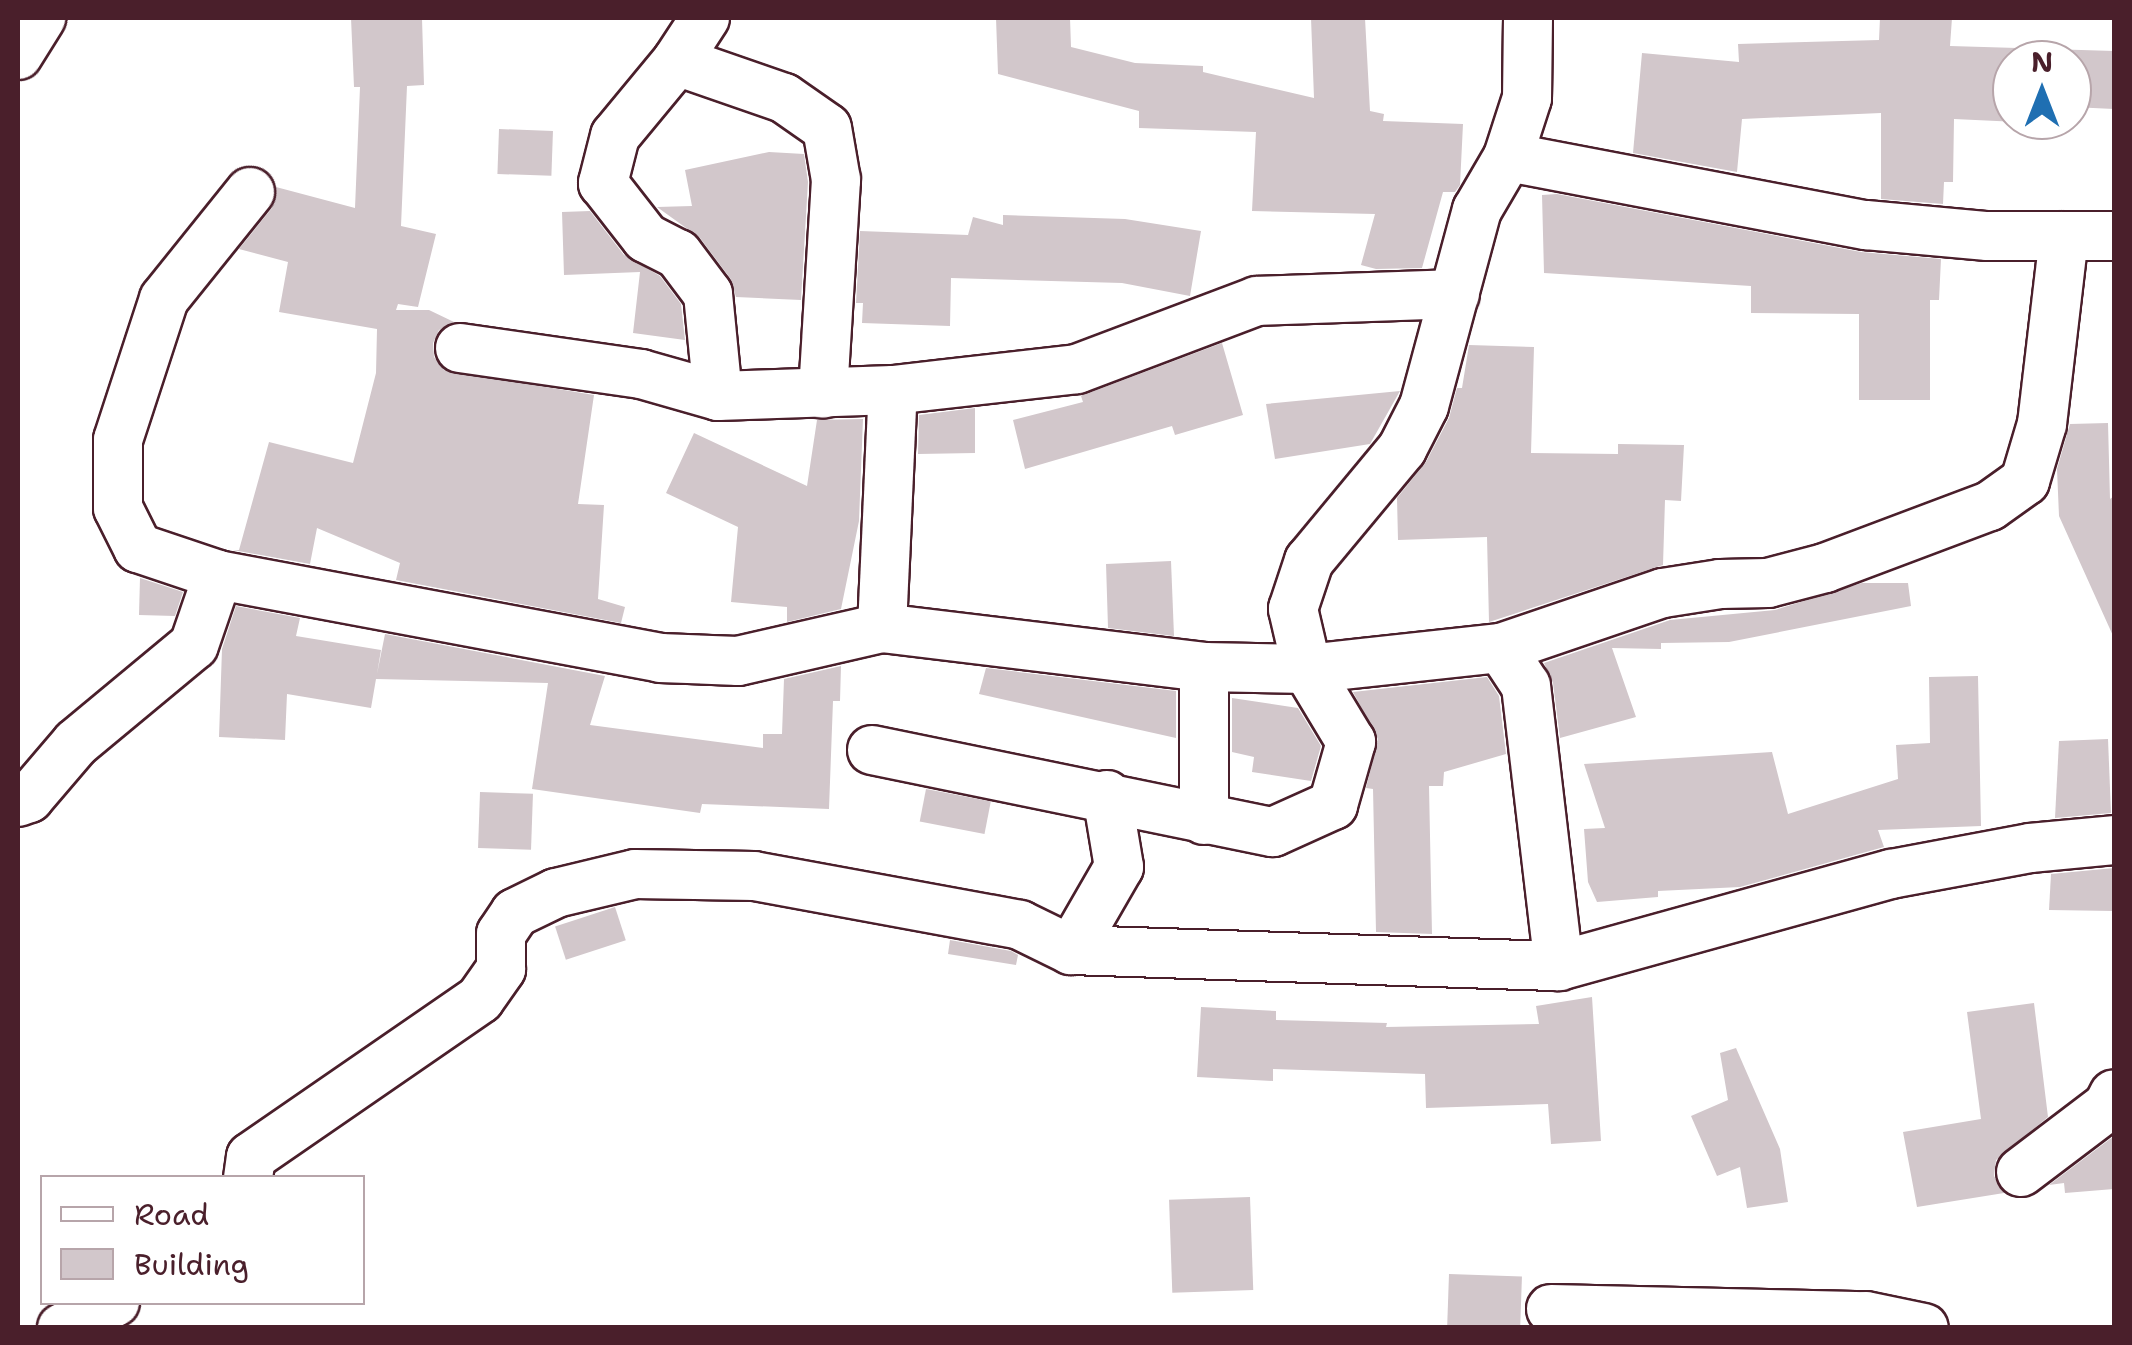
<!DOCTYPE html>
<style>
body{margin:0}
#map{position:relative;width:2132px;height:1345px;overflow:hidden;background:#fff;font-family:"Shantell Sans",sans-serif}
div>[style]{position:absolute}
.building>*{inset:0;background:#d2c7cb;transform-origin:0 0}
.roads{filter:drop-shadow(2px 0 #4a1f2b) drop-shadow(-2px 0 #4a1f2b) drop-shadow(0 2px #4a1f2b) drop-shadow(0 -2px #4a1f2b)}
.minor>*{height:48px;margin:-24px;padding:0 24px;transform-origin:24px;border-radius:24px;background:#fff}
span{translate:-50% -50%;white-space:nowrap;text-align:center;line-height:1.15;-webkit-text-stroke:8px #fff;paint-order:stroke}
.frame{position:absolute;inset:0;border:20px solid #4a1f2b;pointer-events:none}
.legend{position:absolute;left:40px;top:1175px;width:325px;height:130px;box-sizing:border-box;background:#fff;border:2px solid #b7a5aa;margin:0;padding:12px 18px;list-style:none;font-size:30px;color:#4a1f2b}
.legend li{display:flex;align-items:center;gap:20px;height:50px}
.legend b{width:50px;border:2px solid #b7a5aa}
.north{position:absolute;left:1992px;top:40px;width:100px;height:100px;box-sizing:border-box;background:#fff;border:2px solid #b7a5aa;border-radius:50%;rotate:0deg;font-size:28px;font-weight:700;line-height:40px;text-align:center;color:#4a1f2b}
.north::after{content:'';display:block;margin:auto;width:35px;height:45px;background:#1f6fb2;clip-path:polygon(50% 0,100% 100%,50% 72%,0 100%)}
</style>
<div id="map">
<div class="building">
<div style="clip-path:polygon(351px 18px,422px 18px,424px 85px,407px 86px,401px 226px,436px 234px,418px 307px,398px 304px,396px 310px,429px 310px,454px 322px,439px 330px,433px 343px,434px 357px,444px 370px,594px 395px,578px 504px,604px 505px,598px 599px,625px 607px,621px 623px,396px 580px,400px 563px,317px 528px,310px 564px,233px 550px,239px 550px,269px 442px,353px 463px,376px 373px,377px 329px,279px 312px,288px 262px,239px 249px,272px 208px,276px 187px,355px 208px,360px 87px,354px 87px)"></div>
<div style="clip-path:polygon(996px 18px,1070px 18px,1071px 47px,1135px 63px,1203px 66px,1203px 72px,1314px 98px,1311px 18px,1365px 18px,1370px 111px,1384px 114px,1383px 121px,1463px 124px,1460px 185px,1455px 192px,1443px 192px,1422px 268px,1376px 269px,1361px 265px,1375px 214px,1252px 211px,1256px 132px,1139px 128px,1139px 111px,998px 74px)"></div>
<div style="clip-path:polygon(1880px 18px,1952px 18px,1950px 46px,2114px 51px,2114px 109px,2072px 107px,2072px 60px,2012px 60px,2012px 120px,2042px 123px,1954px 119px,1953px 182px,1944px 182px,1943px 204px,1881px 199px,1881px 113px,1742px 119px,1737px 172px,1633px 153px,1642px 53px,1739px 62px,1738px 44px,1879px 40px)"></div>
<div style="left:499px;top:129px;width:54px;height:45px;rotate:2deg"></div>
<div style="clip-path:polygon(769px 152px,804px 154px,808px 182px,801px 300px,736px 297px,730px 278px,700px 238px,657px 207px,692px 206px,685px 170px)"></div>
<div style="clip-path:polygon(1557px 194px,1861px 252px,1941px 259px,1939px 300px,1930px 300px,1930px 400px,1859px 400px,1859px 314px,1751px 313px,1751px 286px,1544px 273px,1542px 195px)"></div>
<div style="clip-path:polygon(590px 211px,624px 255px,660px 276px,681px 304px,685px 340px,633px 333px,640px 272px,564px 275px,562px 212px)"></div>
<div style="clip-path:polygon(1003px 215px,1125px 219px,1201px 231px,1190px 296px,1122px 283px,951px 278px,950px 326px,862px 323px,863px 303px,856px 303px,860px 231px,968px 235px,973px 217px,1003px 225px)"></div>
<div style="clip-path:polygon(1222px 343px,1243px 415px,1175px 435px,1172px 426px,1025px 469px,1013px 420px,1083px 402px,1081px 396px)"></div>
<div style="clip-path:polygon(1469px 345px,1534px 347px,1531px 453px,1618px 454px,1618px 444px,1684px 445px,1681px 501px,1665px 500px,1663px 565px,1489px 622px,1487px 537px,1398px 540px,1397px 498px,1426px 462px,1449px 418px,1457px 388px,1462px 388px)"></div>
<div style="clip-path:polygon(1400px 391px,1370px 444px,1275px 459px,1266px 404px)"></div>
<div style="clip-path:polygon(975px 408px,975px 453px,918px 454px,919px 415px)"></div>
<div style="clip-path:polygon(863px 419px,859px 521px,841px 609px,787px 622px,787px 607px,731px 602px,738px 527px,666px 493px,694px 433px,807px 486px,817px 420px)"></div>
<div style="clip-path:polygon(2108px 423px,2110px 499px,2114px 496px,2114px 638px,2059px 516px,2057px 469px,2070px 424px)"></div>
<div style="clip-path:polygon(1171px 561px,1174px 636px,1108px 628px,1106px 564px)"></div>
<div style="clip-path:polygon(140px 578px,183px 592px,175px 616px,139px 615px)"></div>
<div style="clip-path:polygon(1862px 583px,1908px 583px,1911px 606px,1729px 642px,1661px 643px,1661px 649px,1612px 648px,1636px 717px,1560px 738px,1553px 683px,1544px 663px,1670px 620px,1775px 610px)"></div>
<div style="clip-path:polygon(236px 606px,300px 618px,296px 636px,381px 650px,377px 674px,385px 634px,605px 676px,590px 725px,763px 748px,763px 734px,782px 734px,784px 679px,841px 666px,840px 701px,833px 701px,829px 809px,702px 804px,700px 813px,532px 789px,548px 683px,376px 679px,371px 708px,287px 694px,285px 740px,219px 737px,222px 649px)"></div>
<div style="clip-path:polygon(986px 668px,1176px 691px,1176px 738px,979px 694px)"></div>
<div style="clip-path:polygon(1978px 676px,1981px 826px,1878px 830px,1884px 847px,1740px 887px,1658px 891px,1658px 897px,1597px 902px,1588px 882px,1584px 829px,1605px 828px,1584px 764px,1772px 752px,1788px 814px,1898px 779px,1896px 745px,1930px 743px,1929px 677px)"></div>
<div style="clip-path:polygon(1487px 677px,1499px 696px,1506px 754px,1444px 772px,1443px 786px,1429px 786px,1432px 934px,1376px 932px,1373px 789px,1366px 788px,1378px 739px,1353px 692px)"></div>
<div style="clip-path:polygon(1232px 698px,1298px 708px,1321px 746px,1311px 781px,1252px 772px,1254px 757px,1232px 752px)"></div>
<div style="clip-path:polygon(2108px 739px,2111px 813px,2055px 818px,2059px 741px)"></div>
<div style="left:926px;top:789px;width:66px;height:33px;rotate:11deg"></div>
<div style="left:480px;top:792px;width:53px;height:56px;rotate:2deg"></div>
<div style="clip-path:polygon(2114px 868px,2114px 911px,2049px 910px,2051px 874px)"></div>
<div style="left:615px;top:907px;width:35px;height:63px;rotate:72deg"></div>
<div style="clip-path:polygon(950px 940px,1011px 951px,1018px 955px,1016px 965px,948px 954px)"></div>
<div style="clip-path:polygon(1592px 997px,1601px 1141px,1551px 1144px,1548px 1104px,1426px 1108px,1425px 1074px,1273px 1069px,1273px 1081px,1197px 1077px,1201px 1007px,1276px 1011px,1276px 1020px,1387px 1023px,1386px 1027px,1539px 1024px,1536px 1006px)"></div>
<div style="clip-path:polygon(2034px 1003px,2048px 1117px,1996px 1160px,1994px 1176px,2004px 1193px,1917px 1207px,1903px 1132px,1981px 1119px,1967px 1012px)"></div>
<div style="clip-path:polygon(1736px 1048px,1780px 1149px,1788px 1202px,1747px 1208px,1740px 1167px,1717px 1176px,1691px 1116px,1728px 1100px,1720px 1053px)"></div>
<div style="clip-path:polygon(2114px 1136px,2114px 1189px,2065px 1193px,2064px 1183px,2049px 1185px)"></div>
<div style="left:1250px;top:1197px;width:93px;height:81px;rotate:88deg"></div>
<div style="left:1449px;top:1274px;width:73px;height:54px;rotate:2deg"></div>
</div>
<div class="roads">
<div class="minor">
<div style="left:705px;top:18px;width:51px;rotate:123.1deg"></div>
<div style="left:677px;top:61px;width:97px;rotate:129.6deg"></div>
<div style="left:615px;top:136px;width:49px;rotate:104.3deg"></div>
<div style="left:603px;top:183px;width:70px;rotate:52deg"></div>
<div style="left:646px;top:238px;width:36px;rotate:27deg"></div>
<div style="left:678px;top:254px;width:50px;rotate:53.1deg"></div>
<div style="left:708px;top:294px;width:102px;rotate:84.4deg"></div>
<div style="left:1528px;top:18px;width:80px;rotate:90.7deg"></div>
<div style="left:1527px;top:98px;width:62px;rotate:107.9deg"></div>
<div style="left:1508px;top:157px;width:364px;rotate:10.8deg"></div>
<div style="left:1866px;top:225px;width:122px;rotate:5.2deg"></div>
<div style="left:1988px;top:236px;width:126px"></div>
<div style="left:18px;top:55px;width:44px;rotate:-58.1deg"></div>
<div style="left:677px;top:61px;width:113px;rotate:19.1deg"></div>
<div style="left:784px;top:98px;width:52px;rotate:34.9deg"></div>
<div style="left:827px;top:128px;width:53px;rotate:80.2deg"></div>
<div style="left:836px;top:180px;width:214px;rotate:93.5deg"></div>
<div style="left:250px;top:192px;width:137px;rotate:128.8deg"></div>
<div style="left:164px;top:299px;width:148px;rotate:108.1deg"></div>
<div style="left:118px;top:440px;width:68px;rotate:90deg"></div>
<div style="left:118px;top:508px;width:45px;rotate:63.4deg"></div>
<div style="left:138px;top:548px;width:84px;rotate:18.6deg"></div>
<div style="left:218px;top:575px;width:450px;rotate:10.6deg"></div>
<div style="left:660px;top:658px;width:78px;rotate:2.2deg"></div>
<div style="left:738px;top:661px;width:148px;rotate:-12.9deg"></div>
<div style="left:882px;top:628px;width:324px;rotate:6.9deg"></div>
<div style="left:1204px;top:667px;width:103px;rotate:1.1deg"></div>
<div style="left:1307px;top:669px;width:195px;rotate:-6.2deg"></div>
<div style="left:1501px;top:648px;width:171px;rotate:-18.8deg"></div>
<div style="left:1663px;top:593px;width:58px;rotate:-9deg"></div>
<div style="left:1720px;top:584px;width:48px;rotate:-1.2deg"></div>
<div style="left:1768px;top:583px;width:59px;rotate:-14.7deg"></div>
<div style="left:1825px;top:568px;width:176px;rotate:-20.6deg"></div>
<div style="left:1990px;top:506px;width:43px;rotate:-35.5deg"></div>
<div style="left:2025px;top:481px;width:59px;rotate:-73.4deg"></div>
<div style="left:2042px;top:424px;width:189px;rotate:-83.3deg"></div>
<div style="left:460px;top:348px;width:183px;rotate:8.2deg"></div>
<div style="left:641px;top:374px;width:80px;rotate:15.9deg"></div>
<div style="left:718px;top:396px;width:175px;rotate:-2deg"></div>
<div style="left:893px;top:390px;width:185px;rotate:-6.5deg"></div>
<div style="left:1077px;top:369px;width:192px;rotate:-20.7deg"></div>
<div style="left:1257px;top:301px;width:198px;rotate:-2deg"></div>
<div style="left:882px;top:628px;width:238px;rotate:-87.4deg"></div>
<div style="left:1501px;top:648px;width:45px;rotate:56.7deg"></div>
<div style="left:1526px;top:686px;width:282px;rotate:83.3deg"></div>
<div style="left:1204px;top:667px;width:153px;rotate:90deg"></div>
<div style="left:872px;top:750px;width:409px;rotate:11.6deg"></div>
<div style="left:1273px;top:832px;width:66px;rotate:-24.2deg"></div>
<div style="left:1333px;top:805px;width:66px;rotate:-74.1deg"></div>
<div style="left:1351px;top:742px;width:85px;rotate:-121.1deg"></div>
<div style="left:1307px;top:669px;width:62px;rotate:-103.1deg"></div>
<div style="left:1293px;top:609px;width:51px;rotate:-71.6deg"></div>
<div style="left:1309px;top:561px;width:146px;rotate:-50.3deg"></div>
<div style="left:1402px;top:449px;width:48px;rotate:-62.9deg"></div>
<div style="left:1424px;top:406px;width:203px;rotate:-74.9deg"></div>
<div style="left:1477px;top:210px;width:61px;rotate:-59.7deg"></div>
<div style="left:18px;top:802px;width:12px;rotate:-20deg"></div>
<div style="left:29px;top:798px;width:72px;rotate:-49.5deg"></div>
<div style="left:76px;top:743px;width:153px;rotate:-39.7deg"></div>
<div style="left:194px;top:645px;width:74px;rotate:-71.1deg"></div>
<div style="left:1071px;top:950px;width:96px;rotate:-60deg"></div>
<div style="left:1119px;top:867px;width:73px;rotate:-99.5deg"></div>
<div style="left:2021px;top:1172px;width:109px;rotate:-37.2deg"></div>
<div style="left:2108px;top:1106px;width:13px;rotate:-63deg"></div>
<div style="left:248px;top:1178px;width:21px;rotate:-82deg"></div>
<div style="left:251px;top:1157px;width:278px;rotate:-34.6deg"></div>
<div style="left:480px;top:999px;width:37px;rotate:-55deg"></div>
<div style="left:501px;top:969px;width:35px;rotate:-90deg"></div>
<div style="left:501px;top:934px;width:25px;rotate:-56deg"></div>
<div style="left:515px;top:913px;width:46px;rotate:-26deg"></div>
<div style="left:556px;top:893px;width:81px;rotate:-13.5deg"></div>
<div style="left:635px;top:874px;width:119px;rotate:1deg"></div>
<div style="left:754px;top:876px;width:270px;rotate:10.4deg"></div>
<div style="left:1020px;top:925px;width:57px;rotate:26.1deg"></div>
<div style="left:1071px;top:950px;width:488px;rotate:1.9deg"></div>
<div style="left:1559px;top:966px;width:345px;rotate:-15.5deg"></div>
<div style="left:1891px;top:874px;width:141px;rotate:-10.6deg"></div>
<div style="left:2030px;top:848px;width:84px;rotate:-5.4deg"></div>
<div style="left:1551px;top:1309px;width:315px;rotate:1.3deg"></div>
<div style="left:1866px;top:1316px;width:59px;rotate:11.7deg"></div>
<div style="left:62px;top:1328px;width:59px;rotate:-26.1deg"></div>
</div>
</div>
<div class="frame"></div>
<ul class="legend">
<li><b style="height:12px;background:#fff"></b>Road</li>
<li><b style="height:28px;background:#d2c7cb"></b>Building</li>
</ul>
<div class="north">N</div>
</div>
